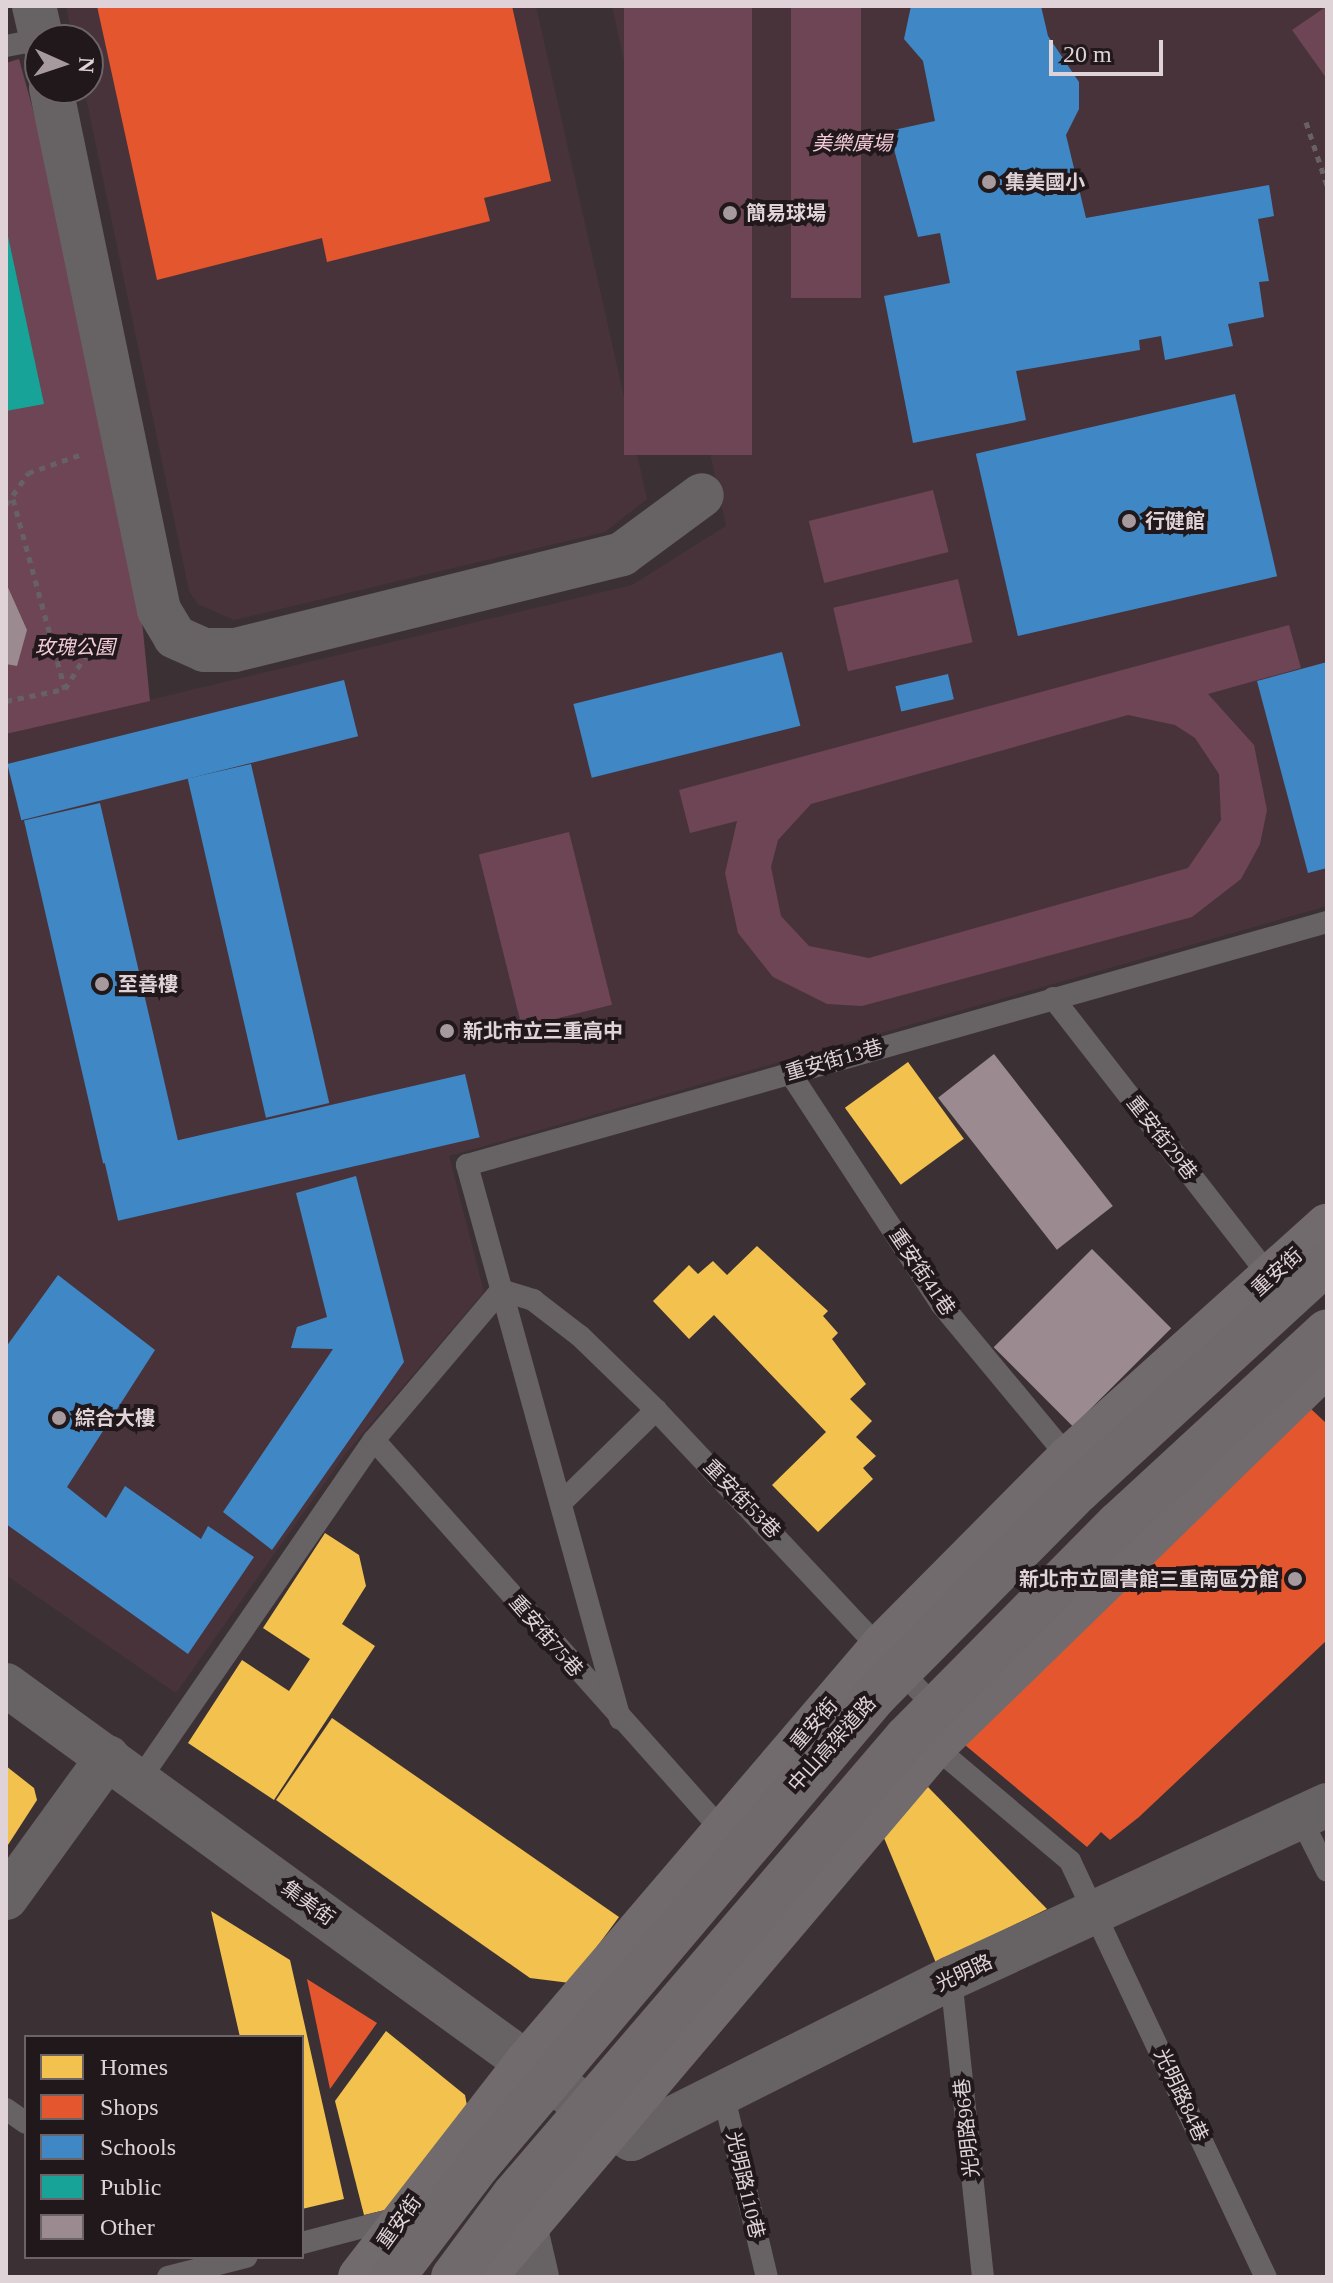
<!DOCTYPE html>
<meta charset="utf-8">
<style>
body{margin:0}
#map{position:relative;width:1333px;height:2283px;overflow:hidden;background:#3b3135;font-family:"Times New Roman","Noto Sans TC",serif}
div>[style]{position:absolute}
.built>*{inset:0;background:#49333b}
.green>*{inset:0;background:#6d4554;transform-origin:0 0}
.homes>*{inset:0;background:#f2c14e;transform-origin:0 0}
.shops>*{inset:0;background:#e4572e}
.schools>*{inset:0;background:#3f88c5;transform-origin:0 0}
.public>*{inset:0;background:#17a398}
.building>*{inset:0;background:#9b8b91;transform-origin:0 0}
.path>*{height:5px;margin-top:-2.5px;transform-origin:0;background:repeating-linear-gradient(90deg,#676164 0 6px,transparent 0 12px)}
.service>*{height:22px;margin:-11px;padding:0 11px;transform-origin:11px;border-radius:11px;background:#676264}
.minor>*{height:44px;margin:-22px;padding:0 22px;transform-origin:22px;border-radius:22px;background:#676264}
.tertiary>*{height:44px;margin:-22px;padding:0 22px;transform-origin:22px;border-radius:22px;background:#676264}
.primary>*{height:44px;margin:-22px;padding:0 22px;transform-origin:22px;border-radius:22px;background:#716b6d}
.trunk-bridge>*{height:44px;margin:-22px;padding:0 22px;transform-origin:22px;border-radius:22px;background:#706a6c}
.dots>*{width:22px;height:22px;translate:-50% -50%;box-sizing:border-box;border:4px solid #20181b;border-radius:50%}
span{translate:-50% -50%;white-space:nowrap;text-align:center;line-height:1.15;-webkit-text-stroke:8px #20181b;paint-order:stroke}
.park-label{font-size:20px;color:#f5cbd9;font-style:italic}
.poi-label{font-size:20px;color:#dfd3d7;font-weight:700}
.left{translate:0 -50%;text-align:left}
.right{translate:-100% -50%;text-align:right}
.street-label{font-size:20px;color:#dfd3d7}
.frame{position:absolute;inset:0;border:8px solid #dfd3d7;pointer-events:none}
.legend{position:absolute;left:24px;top:2035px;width:280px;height:224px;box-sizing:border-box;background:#20181b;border:2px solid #6c6366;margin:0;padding:10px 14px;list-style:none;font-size:24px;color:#dfd3d7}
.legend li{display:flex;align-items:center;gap:16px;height:40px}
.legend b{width:40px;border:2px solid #6c6366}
.north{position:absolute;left:24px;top:24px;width:80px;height:80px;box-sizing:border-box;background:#20181b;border:2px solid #6c6366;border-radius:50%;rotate:93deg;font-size:22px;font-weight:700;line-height:32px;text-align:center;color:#dfd3d7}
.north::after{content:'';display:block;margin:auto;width:28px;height:36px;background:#a69a9e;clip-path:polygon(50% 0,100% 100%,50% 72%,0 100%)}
.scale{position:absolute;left:1049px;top:40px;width:114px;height:36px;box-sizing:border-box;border:4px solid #dfd3d7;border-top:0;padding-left:10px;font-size:24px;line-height:28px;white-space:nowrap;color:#dfd3d7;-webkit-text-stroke:6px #20181b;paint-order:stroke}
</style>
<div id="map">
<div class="built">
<div style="clip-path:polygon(66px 6px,536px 6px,647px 499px,605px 532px,234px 620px,198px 604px,189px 591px,84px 88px,88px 40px,73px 40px)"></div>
<div style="clip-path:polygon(612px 6px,1327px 6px,1327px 906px,449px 1156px,484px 1292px,345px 1454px,176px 1693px,6px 1575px,6px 734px,632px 585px,726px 526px)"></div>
</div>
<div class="green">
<div style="left:624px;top:6px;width:128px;height:449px"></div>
<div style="left:791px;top:6px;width:70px;height:292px"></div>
<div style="clip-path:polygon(1327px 6px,1327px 79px,1292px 30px)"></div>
<div style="clip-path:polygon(19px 59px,124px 440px,150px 701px,6px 734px,6px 63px)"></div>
<div style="left:933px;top:490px;width:64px;height:128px;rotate:76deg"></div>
<div style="left:958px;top:579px;width:65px;height:128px;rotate:77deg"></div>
<div style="clip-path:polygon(evenodd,1289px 625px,1301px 668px,1208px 694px,1254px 745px,1267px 810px,1260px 844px,1241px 879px,1192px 917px,862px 1006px,827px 1004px,773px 977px,738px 933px,725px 873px,737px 821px,690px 833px,679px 790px,1289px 625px,1128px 715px,1175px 725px,1195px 738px,1219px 774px,1221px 820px,1188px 868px,869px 958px,809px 946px,781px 916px,771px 867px,778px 840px,811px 804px,1128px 715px)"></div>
<div style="left:569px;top:832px;width:178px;height:93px;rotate:76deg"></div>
</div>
<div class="homes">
<div style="left:908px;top:1062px;width:95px;height:78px;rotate:54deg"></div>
<div style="clip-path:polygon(757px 1246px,828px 1311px,823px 1316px,838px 1333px,832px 1339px,866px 1384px,850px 1399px,872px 1421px,856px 1437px,876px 1456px,863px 1468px,873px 1479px,818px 1532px,772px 1485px,826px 1432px,714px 1315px,689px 1339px,653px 1301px,689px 1265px,698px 1274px,713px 1261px,727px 1275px)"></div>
<div style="clip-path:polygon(325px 1533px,359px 1555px,366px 1586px,342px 1624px,375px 1646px,274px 1800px,188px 1743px,242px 1660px,289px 1691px,310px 1659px,263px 1628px)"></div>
<div style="clip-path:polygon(332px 1718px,619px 1917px,570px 1983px,530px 1978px,276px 1800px)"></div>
<div style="clip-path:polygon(6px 1766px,34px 1788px,37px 1800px,6px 1848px)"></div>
<div style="clip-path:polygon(928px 1787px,1047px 1909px,936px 1963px,872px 1809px)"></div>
<div style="clip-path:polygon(211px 1911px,290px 1960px,344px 2199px,302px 2209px,302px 2037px,240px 2037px)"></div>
<div style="clip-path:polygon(386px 2031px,465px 2095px,468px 2111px,402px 2206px,364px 2215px,335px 2101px)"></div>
</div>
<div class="shops">
<div style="clip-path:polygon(97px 6px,512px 6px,551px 181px,484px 198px,490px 221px,327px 262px,322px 238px,157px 280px)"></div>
<div style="clip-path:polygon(1310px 1408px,1327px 1424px,1327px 1640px,1139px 1817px,1110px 1840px,1101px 1832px,1087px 1847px,965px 1745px)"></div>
<div style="clip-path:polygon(307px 1979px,377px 2023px,330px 2089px)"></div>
</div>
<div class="schools">
<div style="clip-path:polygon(911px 6px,1041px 6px,1048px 36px,1079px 82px,1079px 109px,1066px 135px,1086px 218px,1269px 185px,1274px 216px,1258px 219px,1269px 281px,1259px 282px,1264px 317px,1228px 324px,1233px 346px,1165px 360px,1161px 336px,1139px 340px,1140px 350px,1016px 371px,1026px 420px,913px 443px,884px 296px,950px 283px,940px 233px,918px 237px,889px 131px,935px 121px,923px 61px,904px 39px)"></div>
<div style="left:1235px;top:394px;width:187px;height:266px;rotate:77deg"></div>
<div style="left:782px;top:652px;width:76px;height:215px;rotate:76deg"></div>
<div style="clip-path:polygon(1327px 662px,1327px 868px,1308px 873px,1257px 681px)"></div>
<div style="left:948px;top:674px;width:26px;height:54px;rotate:77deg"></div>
<div style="left:344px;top:680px;width:58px;height:347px;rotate:76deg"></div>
<div style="left:251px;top:764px;width:348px;height:65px;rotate:77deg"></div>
<div style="left:100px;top:803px;width:352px;height:78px;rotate:77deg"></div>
<div style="left:465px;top:1074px;width:65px;height:371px;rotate:77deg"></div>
<div style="clip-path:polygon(356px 1176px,404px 1362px,272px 1550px,223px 1512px,333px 1349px,291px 1348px,297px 1327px,327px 1317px,296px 1193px)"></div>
<div style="clip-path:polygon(58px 1275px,155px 1350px,67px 1487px,106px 1518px,125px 1486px,201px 1539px,208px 1526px,254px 1557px,188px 1654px,6px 1524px,6px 1347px)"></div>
</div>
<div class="public">
<div style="clip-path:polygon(6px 227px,44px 404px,6px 411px)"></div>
</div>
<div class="building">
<div style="clip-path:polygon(6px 583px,27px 630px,17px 666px,6px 664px)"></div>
<div style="left:994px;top:1054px;width:193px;height:71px;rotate:52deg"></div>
<div style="left:1092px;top:1249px;width:112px;height:139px;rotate:45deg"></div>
</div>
<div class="path">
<div style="left:1306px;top:122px;width:66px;rotate:71.6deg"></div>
<div style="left:13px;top:499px;width:197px;rotate:74.7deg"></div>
<div style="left:6px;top:505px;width:39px;rotate:-55deg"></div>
<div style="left:28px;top:473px;width:60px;rotate:-19.3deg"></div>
<div style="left:6px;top:701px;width:60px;rotate:-11.5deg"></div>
<div style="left:65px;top:689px;width:42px;rotate:-58.6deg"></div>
</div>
<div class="service">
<div style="left:6px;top:46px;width:36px;rotate:-11deg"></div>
<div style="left:1053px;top:998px;width:355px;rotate:52.1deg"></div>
<div style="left:790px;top:1073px;width:276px;rotate:56.8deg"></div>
<div style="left:941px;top:1304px;width:200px;rotate:50.3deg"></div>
<div style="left:501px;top:1290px;width:34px;rotate:17deg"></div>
<div style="left:533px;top:1300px;width:59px;rotate:37.5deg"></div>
<div style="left:580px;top:1336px;width:106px;rotate:44.2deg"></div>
<div style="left:656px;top:1410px;width:405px;rotate:46.8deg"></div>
<div style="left:933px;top:1705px;width:41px;rotate:88.6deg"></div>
<div style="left:934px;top:1746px;width:178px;rotate:40.2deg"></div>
<div style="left:1070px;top:1861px;width:460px;rotate:64.8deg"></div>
<div style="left:374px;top:1440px;width:521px;rotate:48.27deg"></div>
<div style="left:564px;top:1500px;width:129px;rotate:-44.4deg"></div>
<div style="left:620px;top:1719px;width:575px;rotate:-105.44deg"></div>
<div style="left:467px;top:1165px;width:894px;rotate:-15.78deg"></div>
<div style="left:140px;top:1779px;width:412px;rotate:-55.4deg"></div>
<div style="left:374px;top:1440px;width:197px;rotate:-49.7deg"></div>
<div style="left:1300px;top:1817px;width:60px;rotate:63.4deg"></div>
<div style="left:951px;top:1978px;width:301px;rotate:83.9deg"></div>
<div style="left:723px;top:2093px;width:189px;rotate:76.6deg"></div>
<div style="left:6px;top:2109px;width:24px;rotate:35deg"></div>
<div style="left:302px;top:2243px;width:102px;rotate:-14.7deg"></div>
<div style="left:168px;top:2277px;width:81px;rotate:-14.4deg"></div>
</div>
<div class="minor">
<div style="left:34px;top:6px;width:35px;rotate:77deg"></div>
<div style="left:51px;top:88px;width:533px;rotate:78.31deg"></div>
<div style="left:159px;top:610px;width:31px;rotate:59deg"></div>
<div style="left:175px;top:637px;width:32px;rotate:24deg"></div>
<div style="left:204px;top:650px;width:31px"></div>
<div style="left:235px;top:650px;width:399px;rotate:-13.9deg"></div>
<div style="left:622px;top:554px;width:99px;rotate:-36.4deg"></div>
<div style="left:6px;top:1898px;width:174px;rotate:-54.1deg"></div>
<div style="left:608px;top:2122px;width:29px;rotate:36deg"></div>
<div style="left:631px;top:2139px;width:358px;rotate:-26.7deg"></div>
<div style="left:951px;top:1978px;width:414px;rotate:-24.7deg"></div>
<div style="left:524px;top:2221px;width:57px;rotate:76.9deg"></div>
</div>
<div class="tertiary">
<div style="left:6px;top:1685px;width:744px;rotate:35.98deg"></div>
</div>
<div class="primary">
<div style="left:360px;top:2277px;width:271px;rotate:-52.2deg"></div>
<div style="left:526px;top:2063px;width:550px;rotate:-49.5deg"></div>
<div style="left:883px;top:1645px;width:264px;rotate:-45.2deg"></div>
<div style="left:1069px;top:1458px;width:347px;rotate:-42deg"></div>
<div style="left:484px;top:2277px;width:696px;rotate:-49.72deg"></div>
<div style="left:934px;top:1746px;width:548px;rotate:-44.19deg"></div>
</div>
<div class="trunk-bridge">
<div style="left:393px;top:2277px;width:142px;rotate:-52.7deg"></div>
<div style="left:479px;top:2164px;width:613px;rotate:-49.76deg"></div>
<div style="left:875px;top:1696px;width:289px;rotate:-45.3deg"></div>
<div style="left:1078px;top:1491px;width:338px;rotate:-42.6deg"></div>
<div style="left:453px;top:2277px;width:102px;rotate:-53.4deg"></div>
<div style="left:514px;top:2195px;width:602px;rotate:-49.38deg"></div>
<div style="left:906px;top:1738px;width:301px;rotate:-45.3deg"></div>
<div style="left:1118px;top:1524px;width:284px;rotate:-42.7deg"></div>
</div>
<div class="dots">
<div style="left:989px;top:182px;background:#a69a9e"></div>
<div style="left:730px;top:213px;background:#a69a9e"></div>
<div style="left:1129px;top:521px;background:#a69a9e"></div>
<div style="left:102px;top:984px;background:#a69a9e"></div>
<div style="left:447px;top:1031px;background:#a69a9e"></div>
<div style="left:59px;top:1418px;background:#a69a9e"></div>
<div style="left:1295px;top:1579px;background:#a69a9e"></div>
</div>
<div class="park-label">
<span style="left:852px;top:143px">美樂廣場</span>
<span style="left:75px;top:647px">玫瑰公園</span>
</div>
<div class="poi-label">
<span class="left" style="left:1005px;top:182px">集美國小</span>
<span class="left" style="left:746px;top:213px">簡易球場</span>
<span class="left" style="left:1145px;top:521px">行健館</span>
<span class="left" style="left:118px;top:984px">至善樓</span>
<span class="left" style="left:463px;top:1031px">新北市立三重高中</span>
<span class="left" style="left:75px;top:1418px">綜合大樓</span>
<span class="right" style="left:1279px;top:1579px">新北市立圖書館三重南區分館</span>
</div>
<div class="street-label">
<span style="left:834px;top:1060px;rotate:-16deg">重安街13巷</span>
<span style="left:1162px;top:1138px;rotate:52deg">重安街29巷</span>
<span style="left:922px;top:1272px;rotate:56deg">重安街41巷</span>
<span style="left:1277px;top:1272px;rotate:-42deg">重安街</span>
<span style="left:742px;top:1499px;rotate:46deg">重安街53巷</span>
<span style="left:546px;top:1636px;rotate:49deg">重安街75巷</span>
<span style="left:814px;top:1724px;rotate:-49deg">重安街</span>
<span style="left:832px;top:1744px;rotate:-48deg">中山高架道路</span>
<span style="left:308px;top:1903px;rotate:36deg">集美街</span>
<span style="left:964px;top:1973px;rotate:-25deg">光明路</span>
<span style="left:1181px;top:2095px;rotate:65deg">光明路84巷</span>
<span style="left:967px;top:2128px;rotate:-96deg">光明路96巷</span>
<span style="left:745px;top:2185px;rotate:77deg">光明路110巷</span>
<span style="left:399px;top:2222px;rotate:-54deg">重安街</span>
</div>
<div class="frame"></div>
<ul class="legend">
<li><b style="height:22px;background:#f2c14e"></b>Homes</li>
<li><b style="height:22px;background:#e4572e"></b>Shops</li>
<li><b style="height:22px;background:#3f88c5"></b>Schools</li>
<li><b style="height:22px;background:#17a398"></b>Public</li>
<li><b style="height:22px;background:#9b8b91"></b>Other</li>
</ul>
<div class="north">N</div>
<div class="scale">20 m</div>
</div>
